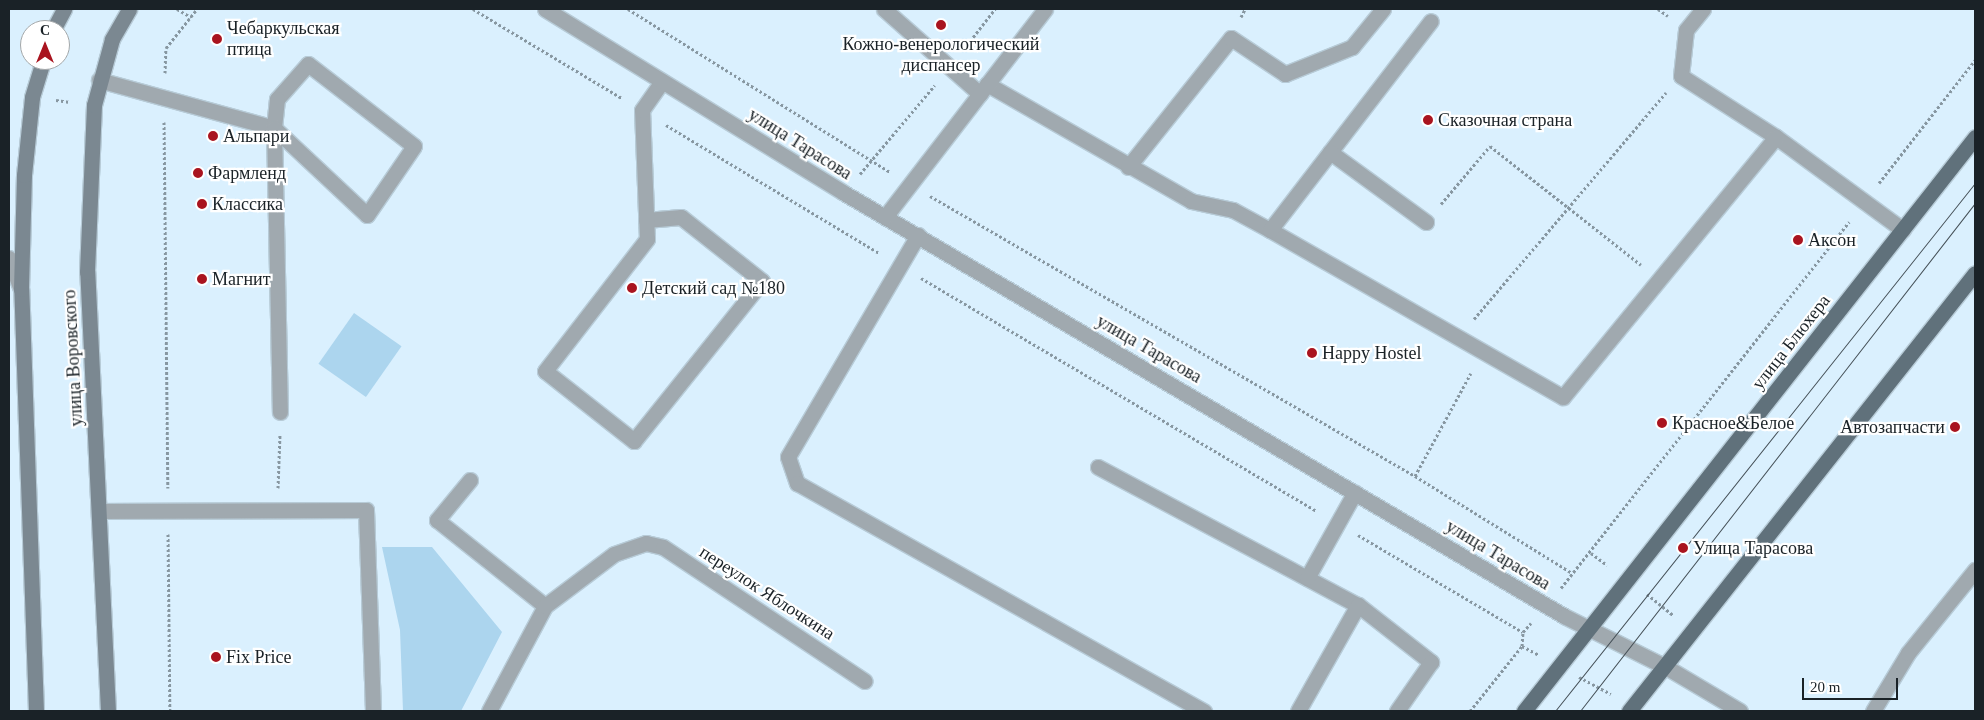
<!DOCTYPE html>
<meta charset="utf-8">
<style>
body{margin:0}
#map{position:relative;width:1984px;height:720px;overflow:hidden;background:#daf0fe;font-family:"Times New Roman",serif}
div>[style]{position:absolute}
.green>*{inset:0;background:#acd5ee;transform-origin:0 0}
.path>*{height:3px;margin-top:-1.5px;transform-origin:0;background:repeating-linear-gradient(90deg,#8797a1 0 2.5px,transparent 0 5px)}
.roads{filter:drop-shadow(1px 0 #b7cbd7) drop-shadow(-1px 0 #b7cbd7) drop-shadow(0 1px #b7cbd7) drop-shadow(0 -1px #b7cbd7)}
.service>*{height:15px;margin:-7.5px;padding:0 7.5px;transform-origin:7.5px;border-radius:7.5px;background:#a0a9af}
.minor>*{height:15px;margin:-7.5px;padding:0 7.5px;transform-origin:7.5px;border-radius:7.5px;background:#a0a9af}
.secondary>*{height:15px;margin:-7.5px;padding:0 7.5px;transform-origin:7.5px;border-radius:7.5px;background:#7b8891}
.primary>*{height:15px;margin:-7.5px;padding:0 7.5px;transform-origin:7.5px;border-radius:7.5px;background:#60717b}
.tram>*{height:1px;margin:-0.5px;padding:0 0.5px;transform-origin:0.5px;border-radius:0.5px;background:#455057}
.dots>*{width:14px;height:14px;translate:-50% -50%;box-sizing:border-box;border:2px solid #fff;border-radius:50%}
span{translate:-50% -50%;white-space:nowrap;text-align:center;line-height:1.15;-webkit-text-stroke:4.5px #fff;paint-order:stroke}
.poi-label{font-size:18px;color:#1a2227}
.left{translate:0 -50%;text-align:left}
.right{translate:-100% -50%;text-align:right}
.street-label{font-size:18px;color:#1a2227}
.frame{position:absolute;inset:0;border:10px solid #1a2227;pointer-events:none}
.north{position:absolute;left:20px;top:20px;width:50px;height:50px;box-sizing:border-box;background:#fff;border:1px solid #a3a7a9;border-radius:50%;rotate:0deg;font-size:14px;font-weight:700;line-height:20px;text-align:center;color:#1a2227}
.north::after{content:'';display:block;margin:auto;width:18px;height:22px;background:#a9141f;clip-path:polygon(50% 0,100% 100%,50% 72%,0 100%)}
.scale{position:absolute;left:1802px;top:678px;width:96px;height:22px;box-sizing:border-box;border:2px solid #1a2227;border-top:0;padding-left:6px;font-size:15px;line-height:18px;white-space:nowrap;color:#1a2227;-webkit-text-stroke:4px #fff;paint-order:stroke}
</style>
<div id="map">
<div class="green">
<div style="left:354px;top:313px;width:58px;height:62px;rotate:35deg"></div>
<div style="clip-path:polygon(382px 547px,432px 547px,502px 632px,461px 711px,403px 711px,400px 630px)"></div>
</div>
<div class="path">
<div style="left:177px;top:9px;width:16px;rotate:30deg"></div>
<div style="left:473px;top:9px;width:174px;rotate:30.9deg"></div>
<div style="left:628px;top:9px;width:309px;rotate:31.9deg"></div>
<div style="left:1658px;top:9px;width:12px;rotate:35deg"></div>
<div style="left:1241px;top:17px;width:9px;rotate:-63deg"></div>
<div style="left:964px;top:49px;width:51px;rotate:-52.2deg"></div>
<div style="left:165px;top:73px;width:25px;rotate:-88deg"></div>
<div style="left:166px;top:48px;width:50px;rotate:-51.5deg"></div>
<div style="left:56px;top:100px;width:14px;rotate:8deg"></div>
<div style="left:164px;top:122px;width:366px;rotate:89.4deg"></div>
<div style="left:666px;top:125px;width:249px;rotate:31deg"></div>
<div style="left:860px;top:174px;width:116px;rotate:-49.9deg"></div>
<div style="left:1879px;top:183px;width:156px;rotate:-52deg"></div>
<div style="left:930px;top:196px;width:560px;rotate:30deg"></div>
<div style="left:1415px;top:476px;width:185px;rotate:31.7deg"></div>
<div style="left:1441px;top:204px;width:76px;rotate:-49.8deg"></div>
<div style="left:1490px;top:146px;width:192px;rotate:38.2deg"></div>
<div style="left:921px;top:278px;width:459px;rotate:30.5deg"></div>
<div style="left:1474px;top:319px;width:297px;rotate:-49.7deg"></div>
<div style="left:1415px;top:476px;width:117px;rotate:-61.5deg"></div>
<div style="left:278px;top:488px;width:54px;rotate:-87.9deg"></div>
<div style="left:168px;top:534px;width:177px;rotate:89.4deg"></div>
<div style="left:1358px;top:535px;width:191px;rotate:30.5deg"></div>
<div style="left:1591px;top:553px;width:20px;rotate:37deg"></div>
<div style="left:1561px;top:588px;width:466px;rotate:-51.8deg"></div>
<div style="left:1647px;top:594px;width:33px;rotate:39deg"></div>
<div style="left:1522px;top:646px;width:19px;rotate:28deg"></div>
<div style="left:1579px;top:677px;width:36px;rotate:28deg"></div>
<div style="left:1470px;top:711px;width:83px;rotate:-51.3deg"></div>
<div style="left:1522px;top:646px;width:14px;rotate:-86deg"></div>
<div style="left:1523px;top:632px;width:12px;rotate:-48deg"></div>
</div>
<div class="roads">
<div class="service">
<div style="left:884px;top:9px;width:128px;rotate:41.5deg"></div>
<div style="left:1703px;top:9px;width:27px;rotate:129deg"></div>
<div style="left:1686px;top:30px;width:46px;rotate:96.2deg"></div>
<div style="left:1681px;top:76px;width:113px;rotate:32.7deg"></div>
<div style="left:1776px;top:137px;width:157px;rotate:36.2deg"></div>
<div style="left:99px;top:80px;width:181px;rotate:15.3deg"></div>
<div style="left:274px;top:128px;width:127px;rotate:43.1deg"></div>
<div style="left:367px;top:215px;width:83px;rotate:-55.7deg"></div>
<div style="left:414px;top:146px;width:134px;rotate:-142.3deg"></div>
<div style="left:308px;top:64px;width:47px;rotate:131.5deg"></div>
<div style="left:277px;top:99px;width:29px;rotate:96deg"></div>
<div style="left:274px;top:128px;width:284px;rotate:88.8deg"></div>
<div style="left:987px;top:84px;width:235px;rotate:29.8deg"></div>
<div style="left:1191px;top:201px;width:43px;rotate:12.1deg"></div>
<div style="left:1233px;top:210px;width:42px;rotate:28.4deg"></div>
<div style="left:1270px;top:230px;width:337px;rotate:29.7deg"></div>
<div style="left:1563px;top:397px;width:336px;rotate:-50.7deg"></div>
<div style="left:1330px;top:152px;width:165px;rotate:-52.4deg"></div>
<div style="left:1128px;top:167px;width:165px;rotate:-51.4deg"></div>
<div style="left:1231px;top:38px;width:65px;rotate:33.7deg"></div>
<div style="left:1285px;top:74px;width:72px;rotate:-21.9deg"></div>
<div style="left:1352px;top:47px;width:49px;rotate:-50.8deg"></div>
<div style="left:646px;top:220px;width:35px;rotate:-5deg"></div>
<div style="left:681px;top:217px;width:103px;rotate:38.3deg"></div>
<div style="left:762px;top:281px;width:205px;rotate:128.7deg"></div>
<div style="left:634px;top:441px;width:113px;rotate:-141.8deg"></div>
<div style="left:545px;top:371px;width:167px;rotate:-52.3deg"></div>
<div style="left:647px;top:239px;width:129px;rotate:-92.2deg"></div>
<div style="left:642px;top:110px;width:35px;rotate:-55deg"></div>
<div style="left:1270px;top:230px;width:98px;rotate:-52.4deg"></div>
<div style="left:1330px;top:152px;width:119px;rotate:36.1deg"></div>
<div style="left:918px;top:235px;width:257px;rotate:120.4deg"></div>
<div style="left:788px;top:457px;width:28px;rotate:71deg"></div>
<div style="left:797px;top:483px;width:467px;rotate:29.3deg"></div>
<div style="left:1098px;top:467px;width:294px;rotate:28deg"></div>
<div style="left:1358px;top:605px;width:93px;rotate:38deg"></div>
<div style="left:1431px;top:662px;width:60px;rotate:124.8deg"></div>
<div style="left:470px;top:480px;width:52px;rotate:129.5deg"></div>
<div style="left:437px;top:520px;width:138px;rotate:38.5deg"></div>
<div style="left:101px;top:511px;width:265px;rotate:-0.2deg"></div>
<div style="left:366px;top:510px;width:201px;rotate:88deg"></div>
<div style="left:1307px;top:578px;width:98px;rotate:-60.8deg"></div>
<div style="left:1298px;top:711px;width:122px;rotate:-60.5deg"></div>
<div style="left:1873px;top:711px;width:68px;rotate:-58.9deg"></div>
<div style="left:1908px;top:653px;width:107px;rotate:-51.1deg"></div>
</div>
<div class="minor">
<div style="left:545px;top:9px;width:351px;rotate:31.6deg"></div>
<div style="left:844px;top:193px;width:835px;rotate:30.43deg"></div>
<div style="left:1564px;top:616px;width:114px;rotate:26.6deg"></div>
<div style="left:1666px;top:667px;width:86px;rotate:30.7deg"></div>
<div style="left:885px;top:217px;width:262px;rotate:-52.4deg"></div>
<div style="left:9px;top:258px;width:33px;rotate:69deg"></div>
<div style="left:489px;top:711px;width:119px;rotate:-61.9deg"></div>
<div style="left:545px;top:606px;width:86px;rotate:-37deg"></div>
<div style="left:614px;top:554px;width:34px;rotate:-19deg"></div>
<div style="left:646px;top:543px;width:17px;rotate:13deg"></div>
<div style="left:663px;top:547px;width:242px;rotate:33.6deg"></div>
</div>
<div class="secondary">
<div style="left:53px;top:30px;width:24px;rotate:-62deg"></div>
<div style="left:36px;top:711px;width:422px;rotate:-92deg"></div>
<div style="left:21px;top:289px;width:114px;rotate:-88.5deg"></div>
<div style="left:24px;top:175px;width:78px;rotate:-84.1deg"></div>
<div style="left:32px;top:97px;width:39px;rotate:-73deg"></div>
<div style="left:108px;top:711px;width:440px;rotate:-92.7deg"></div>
<div style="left:87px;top:272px;width:167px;rotate:-87.6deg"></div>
<div style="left:94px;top:105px;width:68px;rotate:-74.7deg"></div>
<div style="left:112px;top:39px;width:34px;rotate:-60deg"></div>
</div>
<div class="primary">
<div style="left:1524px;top:711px;width:730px;rotate:-51.84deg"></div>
<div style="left:1629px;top:711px;width:558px;rotate:-51.69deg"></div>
</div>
</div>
<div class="tram">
<div style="left:1555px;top:711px;width:675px;rotate:-51.5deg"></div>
<div style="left:1580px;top:711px;width:643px;rotate:-52.13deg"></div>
</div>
<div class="dots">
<div style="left:941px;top:25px;background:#a9141f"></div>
<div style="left:217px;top:39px;background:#a9141f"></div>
<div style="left:1428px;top:120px;background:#a9141f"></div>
<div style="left:213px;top:136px;background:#a9141f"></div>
<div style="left:198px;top:173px;background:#a9141f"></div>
<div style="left:202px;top:204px;background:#a9141f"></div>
<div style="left:1798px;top:240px;background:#a9141f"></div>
<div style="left:202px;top:279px;background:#a9141f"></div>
<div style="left:632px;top:288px;background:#a9141f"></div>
<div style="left:1312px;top:353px;background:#a9141f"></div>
<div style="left:1662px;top:423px;background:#a9141f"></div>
<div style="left:1955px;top:427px;background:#a9141f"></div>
<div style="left:1683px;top:548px;background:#a9141f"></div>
<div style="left:216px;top:657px;background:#a9141f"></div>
</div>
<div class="poi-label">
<span class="left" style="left:227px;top:39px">Чебаркульская<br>птица</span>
<span style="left:941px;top:55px">Кожно-венерологический<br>диспансер</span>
<span class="left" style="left:1438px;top:120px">Сказочная страна</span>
<span class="left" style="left:223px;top:136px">Альпари</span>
<span class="left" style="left:208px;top:173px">Фармленд</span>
<span class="left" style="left:212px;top:204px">Классика</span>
<span class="left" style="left:1808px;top:240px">Аксон</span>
<span class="left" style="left:212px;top:279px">Магнит</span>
<span class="left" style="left:642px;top:288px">Детский сад №180</span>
<span class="left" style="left:1322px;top:353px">Happy Hostel</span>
<span class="left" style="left:1672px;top:423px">Красное&amp;Белое</span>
<span class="right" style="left:1945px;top:427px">Автозапчасти</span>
<span class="left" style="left:1693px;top:548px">Улица Тарасова</span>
<span class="left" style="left:226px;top:657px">Fix Price</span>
</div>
<div class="street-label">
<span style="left:800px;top:144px;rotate:32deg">улица Тарасова</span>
<span style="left:1791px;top:342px;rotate:-52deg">улица Блюхера</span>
<span style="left:1149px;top:349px;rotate:30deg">улица Тарасова</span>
<span style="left:73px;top:358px;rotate:-93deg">улица Воровского</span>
<span style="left:1498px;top:555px;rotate:31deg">улица Тарасова</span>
<span style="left:767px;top:593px;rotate:33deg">переулок Яблочкина</span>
</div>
<div class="frame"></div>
<div class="north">С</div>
<div class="scale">20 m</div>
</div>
